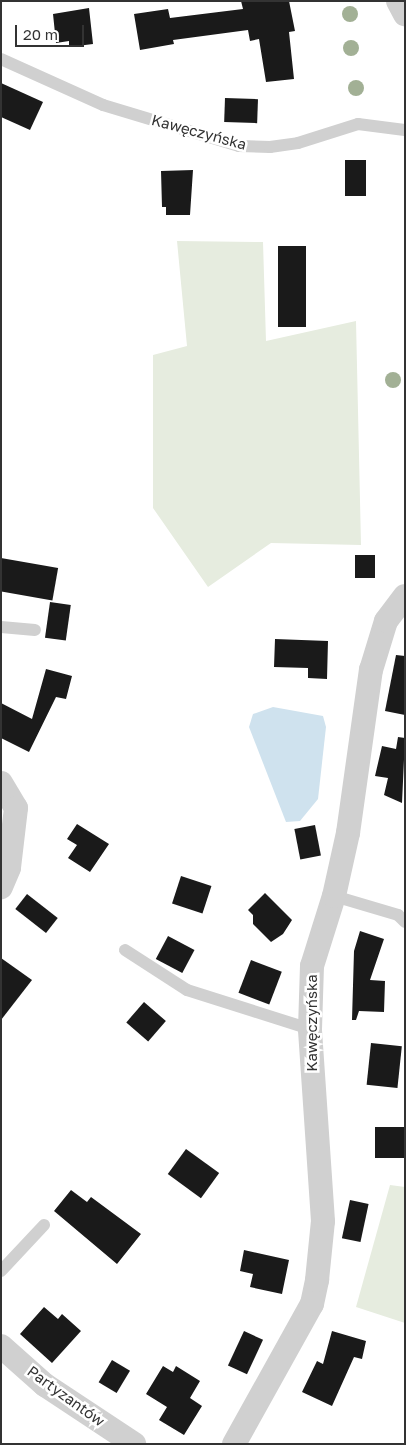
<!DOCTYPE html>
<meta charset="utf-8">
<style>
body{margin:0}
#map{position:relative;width:406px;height:1445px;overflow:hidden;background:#fff;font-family:"Golos Text",sans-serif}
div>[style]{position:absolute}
.green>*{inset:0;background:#e6ecdf}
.water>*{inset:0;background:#cfe2ee}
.building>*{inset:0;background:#1a1a1a;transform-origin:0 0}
.service>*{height:12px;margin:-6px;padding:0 6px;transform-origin:6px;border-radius:6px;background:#d0d0d0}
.minor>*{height:24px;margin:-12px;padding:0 12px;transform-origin:12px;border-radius:12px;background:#d0d0d0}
.trees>*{width:16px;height:16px;margin:-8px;border-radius:50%;background:#a2b095}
span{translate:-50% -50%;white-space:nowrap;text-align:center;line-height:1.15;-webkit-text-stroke:5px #fff;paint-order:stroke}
.street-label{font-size:15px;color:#333}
.frame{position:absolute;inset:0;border:2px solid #333;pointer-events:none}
.scale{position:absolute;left:15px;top:25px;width:69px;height:22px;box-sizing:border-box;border:2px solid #333;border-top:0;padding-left:6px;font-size:15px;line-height:18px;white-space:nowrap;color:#333;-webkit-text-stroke:4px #fff;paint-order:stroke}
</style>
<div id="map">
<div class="green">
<div style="clip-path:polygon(177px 241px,263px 242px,266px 341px,356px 321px,361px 545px,271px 543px,208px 587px,153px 508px,153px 355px,187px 346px)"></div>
<div style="clip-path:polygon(390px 1185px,405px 1187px,405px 1323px,356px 1307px)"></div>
</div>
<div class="water">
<div style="clip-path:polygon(273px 707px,323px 716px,326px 727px,318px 799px,300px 821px,286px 822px,249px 727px,253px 714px)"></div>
</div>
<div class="building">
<div style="clip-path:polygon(241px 1px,289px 1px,295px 31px,289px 32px,294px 79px,266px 82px,259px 39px,250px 41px,248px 30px,173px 40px,174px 44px,140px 50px,134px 14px,168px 9px,170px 18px,243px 9px)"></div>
<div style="clip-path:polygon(89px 8px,93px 44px,69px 47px,69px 41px,56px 43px,53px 14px)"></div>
<div style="clip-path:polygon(1px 83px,43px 102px,30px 130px,1px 117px)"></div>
<div style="left:225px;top:98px;width:33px;height:24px;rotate:2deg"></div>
<div style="left:345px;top:160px;width:21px;height:36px"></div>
<div style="clip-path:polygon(193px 170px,190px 215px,166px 215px,166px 207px,162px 207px,161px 171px)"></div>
<div style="left:278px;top:246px;width:28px;height:81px"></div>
<div style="left:355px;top:555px;width:20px;height:23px"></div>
<div style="left:1px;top:558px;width:58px;height:33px;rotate:10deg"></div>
<div style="left:50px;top:602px;width:21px;height:36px;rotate:8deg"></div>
<div style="clip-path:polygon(275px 639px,328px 641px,327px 679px,308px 678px,308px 668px,274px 667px)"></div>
<div style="clip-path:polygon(396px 655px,405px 656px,405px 715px,385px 711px)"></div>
<div style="clip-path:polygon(46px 669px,72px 676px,66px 699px,56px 697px,29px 752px,1px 738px,1px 703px,32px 719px)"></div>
<div style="clip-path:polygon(398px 737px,405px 738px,402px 803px,384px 795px,388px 778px,375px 776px,382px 746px,396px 749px)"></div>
<div style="clip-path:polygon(77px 824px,109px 844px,90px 872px,68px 858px,77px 845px,67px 839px)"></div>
<div style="left:315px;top:825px;width:31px;height:21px;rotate:79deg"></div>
<div style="left:181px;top:876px;width:32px;height:29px;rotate:18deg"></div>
<div style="clip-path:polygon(265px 893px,292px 920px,283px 934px,271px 942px,253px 924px,253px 915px,248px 910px)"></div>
<div style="left:27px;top:894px;width:39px;height:19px;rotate:38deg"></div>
<div style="clip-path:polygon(360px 931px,384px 939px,370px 980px,385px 981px,384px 1012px,359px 1011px,356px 1020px,352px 1020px,354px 951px)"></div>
<div style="left:168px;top:936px;width:30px;height:26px;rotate:28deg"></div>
<div style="clip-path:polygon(1px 958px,32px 980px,1px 1020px)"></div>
<div style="left:251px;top:960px;width:33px;height:35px;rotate:21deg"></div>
<div style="left:144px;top:1002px;width:29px;height:27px;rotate:41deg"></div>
<div style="left:371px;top:1043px;width:31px;height:42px;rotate:6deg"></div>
<div style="left:405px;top:1127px;width:31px;height:30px;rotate:90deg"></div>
<div style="left:186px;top:1149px;width:41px;height:31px;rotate:36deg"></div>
<div style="clip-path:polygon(71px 1190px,87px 1202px,91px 1197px,141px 1234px,117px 1264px,54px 1211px)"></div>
<div style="left:350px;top:1200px;width:19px;height:39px;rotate:12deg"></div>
<div style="clip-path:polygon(244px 1250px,289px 1260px,282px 1294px,250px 1287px,253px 1274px,240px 1271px)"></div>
<div style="clip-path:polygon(44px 1307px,58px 1319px,62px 1314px,81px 1331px,52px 1363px,20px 1334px)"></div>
<div style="left:244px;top:1331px;width:21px;height:38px;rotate:25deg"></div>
<div style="clip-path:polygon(332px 1331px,366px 1341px,362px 1359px,354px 1357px,332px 1406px,302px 1392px,317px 1361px,323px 1364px)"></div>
<div style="left:112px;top:1360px;width:21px;height:26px;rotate:31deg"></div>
<div style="clip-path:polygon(163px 1366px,173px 1372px,176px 1366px,200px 1381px,190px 1398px,202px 1406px,184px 1435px,159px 1420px,167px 1407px,146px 1394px)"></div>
</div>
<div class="service">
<div style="left:1px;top:59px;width:112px;rotate:24.3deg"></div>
<div style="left:103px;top:105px;width:142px;rotate:16.8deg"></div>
<div style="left:239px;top:146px;width:31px;rotate:2deg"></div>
<div style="left:270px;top:147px;width:28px;rotate:-8deg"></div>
<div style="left:298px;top:143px;width:63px;rotate:-17.6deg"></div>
<div style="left:358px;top:124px;width:47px;rotate:7.3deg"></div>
<div style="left:1px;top:627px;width:34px;rotate:5deg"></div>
<div style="left:334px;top:896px;width:67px;rotate:16.5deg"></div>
<div style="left:398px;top:915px;width:10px;rotate:45deg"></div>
<div style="left:125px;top:950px;width:74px;rotate:32.8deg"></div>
<div style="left:187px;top:990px;width:129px;rotate:17.6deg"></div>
<div style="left:1px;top:1271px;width:63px;rotate:-46.9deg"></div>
</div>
<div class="minor">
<div style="left:398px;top:1px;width:15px;rotate:62deg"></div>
<div style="left:1px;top:783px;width:29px;rotate:59deg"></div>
<div style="left:16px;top:808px;width:60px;rotate:96.7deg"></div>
<div style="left:9px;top:868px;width:21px;rotate:113deg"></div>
<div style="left:1px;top:1346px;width:59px;rotate:41.6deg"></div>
<div style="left:45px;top:1385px;width:107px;rotate:33.5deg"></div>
<div style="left:234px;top:1444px;width:160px;rotate:-60.9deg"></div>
<div style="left:312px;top:1304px;width:25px;rotate:-78deg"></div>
<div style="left:317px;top:1280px;width:59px;rotate:-84.2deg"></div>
<div style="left:323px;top:1221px;width:192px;rotate:-93.9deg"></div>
<div style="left:310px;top:1029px;width:63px;rotate:-88.2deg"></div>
<div style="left:312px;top:966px;width:73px;rotate:-72.6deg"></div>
<div style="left:334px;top:896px;width:65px;rotate:-77.5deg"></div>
<div style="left:348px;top:833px;width:165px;rotate:-82deg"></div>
<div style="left:371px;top:670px;width:51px;rotate:-73deg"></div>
<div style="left:386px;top:621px;width:31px;rotate:-53deg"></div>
</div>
<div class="trees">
<div style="left:350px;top:14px"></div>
<div style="left:351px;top:48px"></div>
<div style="left:356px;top:88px"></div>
<div style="left:393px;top:380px"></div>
</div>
<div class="street-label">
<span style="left:199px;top:132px;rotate:15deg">Kawęczyńska</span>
<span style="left:312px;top:1023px;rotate:-90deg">Kawęczyńska</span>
<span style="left:66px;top:1396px;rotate:36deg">Partyzantów</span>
</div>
<div class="frame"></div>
<div class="scale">20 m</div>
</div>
